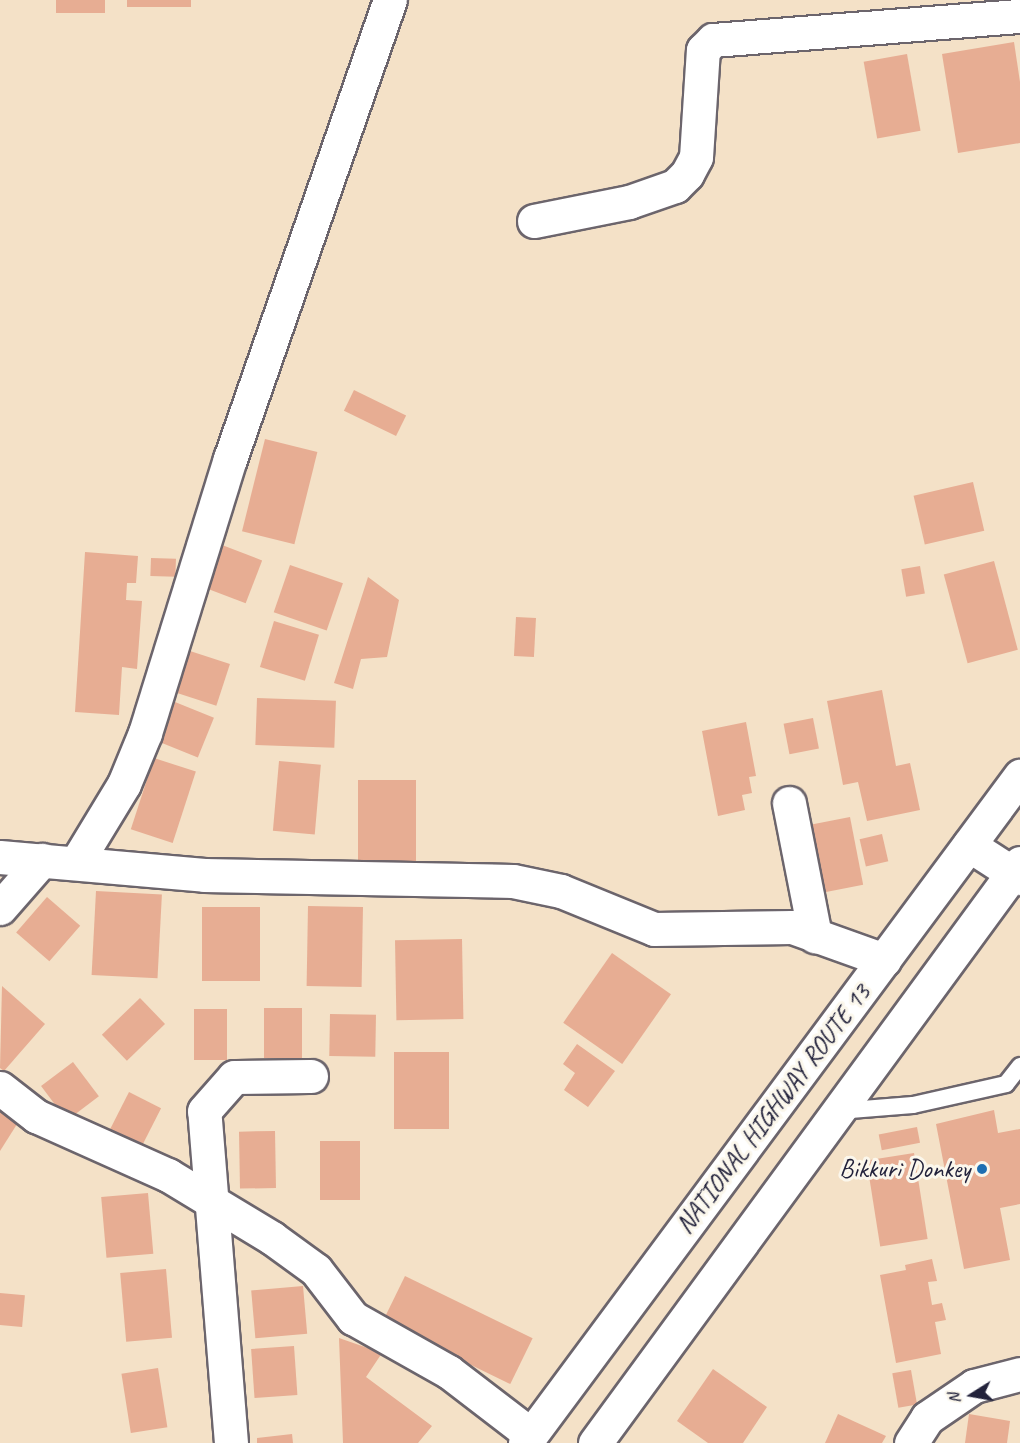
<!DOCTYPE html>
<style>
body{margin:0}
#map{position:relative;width:1020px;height:1443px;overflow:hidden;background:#f4e1c7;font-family:Caveat,sans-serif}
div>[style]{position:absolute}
.building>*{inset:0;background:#e7ad93;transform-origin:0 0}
.roads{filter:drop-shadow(2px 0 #6c656c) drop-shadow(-2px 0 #6c656c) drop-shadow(0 2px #6c656c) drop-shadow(0 -2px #6c656c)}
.service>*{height:16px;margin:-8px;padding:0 8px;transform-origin:8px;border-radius:8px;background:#fff}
.minor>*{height:33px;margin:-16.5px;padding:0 16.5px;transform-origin:16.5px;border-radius:16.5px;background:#fff}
.trunk>*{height:33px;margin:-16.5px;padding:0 16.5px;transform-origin:16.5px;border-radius:16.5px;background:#fff}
.dots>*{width:16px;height:16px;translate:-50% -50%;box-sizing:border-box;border:3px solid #fbf7ec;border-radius:50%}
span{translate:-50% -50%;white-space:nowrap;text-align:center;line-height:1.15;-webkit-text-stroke:6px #fbf7ec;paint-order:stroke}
.street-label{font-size:26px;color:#22223b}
.poi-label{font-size:26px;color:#22223b}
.right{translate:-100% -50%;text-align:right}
.north{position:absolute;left:942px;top:1365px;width:60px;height:60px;-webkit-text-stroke:4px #fbf7ec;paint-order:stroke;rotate:259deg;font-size:16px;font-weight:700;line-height:24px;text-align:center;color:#22223b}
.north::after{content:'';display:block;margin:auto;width:21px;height:27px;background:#22223b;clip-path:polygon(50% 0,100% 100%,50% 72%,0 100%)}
</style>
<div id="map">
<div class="building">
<div style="left:56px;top:0;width:49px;height:13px"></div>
<div style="left:127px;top:0;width:64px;height:7px"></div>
<div style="clip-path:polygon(1014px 42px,1020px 82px,1020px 143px,958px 153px,942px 54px)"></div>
<div style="left:907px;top:54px;width:78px;height:44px;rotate:80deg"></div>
<div style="left:354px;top:390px;width:58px;height:23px;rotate:26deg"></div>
<div style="left:265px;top:439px;width:54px;height:95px;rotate:14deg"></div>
<div style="left:973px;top:482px;width:50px;height:61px;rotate:77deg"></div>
<div style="left:222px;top:545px;width:43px;height:46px;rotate:21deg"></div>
<div style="clip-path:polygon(85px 552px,138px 556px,136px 583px,127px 583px,126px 600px,142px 601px,137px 669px,122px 667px,119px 715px,75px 712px)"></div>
<div style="left:151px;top:558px;width:25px;height:18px;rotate:2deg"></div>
<div style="left:994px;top:561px;width:92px;height:52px;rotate:75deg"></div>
<div style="left:290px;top:565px;width:56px;height:50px;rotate:19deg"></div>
<div style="left:920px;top:566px;width:28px;height:19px;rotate:80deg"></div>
<div style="clip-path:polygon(368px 577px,399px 600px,387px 657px,361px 659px,353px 689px,334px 683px)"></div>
<div style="left:516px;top:617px;width:20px;height:39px;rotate:3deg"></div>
<div style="left:274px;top:621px;width:47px;height:48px;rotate:17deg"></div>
<div style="left:190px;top:651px;width:42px;height:44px;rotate:18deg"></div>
<div style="clip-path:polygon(882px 690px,896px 766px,910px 763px,920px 810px,867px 821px,858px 782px,843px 785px,827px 701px)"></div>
<div style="left:257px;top:698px;width:79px;height:47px;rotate:2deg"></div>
<div style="left:175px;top:702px;width:42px;height:43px;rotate:22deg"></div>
<div style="left:813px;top:718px;width:31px;height:30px;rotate:79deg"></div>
<div style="clip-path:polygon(746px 722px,756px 776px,749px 777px,752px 793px,742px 795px,745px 810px,718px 816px,702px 731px)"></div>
<div style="left:154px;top:758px;width:44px;height:75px;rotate:18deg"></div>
<div style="left:279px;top:761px;width:42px;height:70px;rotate:5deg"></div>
<div style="left:358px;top:780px;width:58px;height:81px"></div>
<div style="left:850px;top:817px;width:69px;height:43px;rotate:79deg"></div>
<div style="left:882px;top:834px;width:28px;height:23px;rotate:77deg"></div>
<div style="left:96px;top:891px;width:66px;height:84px;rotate:3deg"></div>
<div style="left:47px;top:897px;width:44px;height:47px;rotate:41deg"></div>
<div style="left:308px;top:906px;width:55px;height:80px;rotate:1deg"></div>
<div style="left:202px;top:907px;width:58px;height:74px"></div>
<div style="left:462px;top:939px;width:80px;height:67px;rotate:89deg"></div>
<div style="left:612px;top:953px;width:72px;height:85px;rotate:35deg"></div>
<div style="clip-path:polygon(2px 986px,45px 1024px,4px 1071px,0 1068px)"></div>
<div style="left:140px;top:998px;width:36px;height:53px;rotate:46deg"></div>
<div style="left:264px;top:1008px;width:38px;height:50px"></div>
<div style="left:194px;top:1009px;width:33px;height:51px"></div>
<div style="left:330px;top:1014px;width:46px;height:42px;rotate:1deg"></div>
<div style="clip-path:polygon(577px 1044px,615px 1071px,588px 1107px,564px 1090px,575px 1073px,563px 1064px)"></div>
<div style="left:394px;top:1052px;width:55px;height:77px"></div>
<div style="left:73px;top:1062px;width:43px;height:40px;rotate:53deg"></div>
<div style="left:129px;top:1092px;width:36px;height:47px;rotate:27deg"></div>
<div style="clip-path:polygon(0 1108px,19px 1121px,0 1151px)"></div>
<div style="clip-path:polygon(994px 1110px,998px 1133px,1020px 1129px,1020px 1204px,1000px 1208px,1010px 1260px,964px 1269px,936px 1124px)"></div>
<div style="left:917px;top:1127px;width:16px;height:39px;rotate:79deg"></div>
<div style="left:275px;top:1131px;width:57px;height:36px;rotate:89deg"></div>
<div style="left:320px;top:1141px;width:40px;height:59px"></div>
<div style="left:914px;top:1153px;width:87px;height:48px;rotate:81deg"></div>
<div style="left:148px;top:1193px;width:61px;height:47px;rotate:85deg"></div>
<div style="clip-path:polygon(932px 1259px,937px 1281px,928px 1282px,932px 1305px,942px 1303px,946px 1320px,935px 1322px,941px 1354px,896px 1363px,880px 1275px,906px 1270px,905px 1265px)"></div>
<div style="left:166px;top:1269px;width:69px;height:46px;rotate:85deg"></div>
<div style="left:405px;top:1276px;width:142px;height:51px;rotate:26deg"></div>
<div style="left:303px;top:1286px;width:48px;height:52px;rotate:85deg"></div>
<div style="left:0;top:1293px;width:25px;height:32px;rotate:5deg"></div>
<div style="clip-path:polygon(339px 1338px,382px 1353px,366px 1377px,432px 1426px,418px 1443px,343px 1443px)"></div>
<div style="left:294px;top:1346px;width:49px;height:43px;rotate:86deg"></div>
<div style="left:158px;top:1368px;width:60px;height:37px;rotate:81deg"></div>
<div style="clip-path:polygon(713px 1369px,767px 1407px,743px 1443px,708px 1443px,677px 1421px)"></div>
<div style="left:911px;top:1370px;width:35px;height:19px;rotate:80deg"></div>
<div style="clip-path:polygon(838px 1414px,886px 1436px,882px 1443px,825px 1443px)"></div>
<div style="clip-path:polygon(969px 1414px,1010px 1421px,1007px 1443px,965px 1443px)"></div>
<div style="clip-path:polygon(292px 1434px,293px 1443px,257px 1443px,257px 1438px)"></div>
</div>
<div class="roads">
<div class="service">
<div style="left:838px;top:1111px;width:75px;rotate:-4.6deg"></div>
<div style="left:913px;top:1105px;width:95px;rotate:-12.7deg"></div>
<div style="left:1006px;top:1084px;width:23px;rotate:-52deg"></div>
</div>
<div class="minor">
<div style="left:534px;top:221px;width:97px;rotate:-11.3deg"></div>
<div style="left:629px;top:202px;width:49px;rotate:-19.2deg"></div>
<div style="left:675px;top:186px;width:17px;rotate:-45deg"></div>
<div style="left:687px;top:174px;width:19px;rotate:-62deg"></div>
<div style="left:696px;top:157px;width:107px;rotate:-86.3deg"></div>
<div style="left:703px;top:50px;width:14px;rotate:-45deg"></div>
<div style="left:713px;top:40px;width:308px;rotate:-4.5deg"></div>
<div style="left:789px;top:803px;width:136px;rotate:78.9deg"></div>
<div style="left:969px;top:845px;width:61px;rotate:32.9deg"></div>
<div style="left:0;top:857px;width:205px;rotate:5deg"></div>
<div style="left:204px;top:875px;width:309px;rotate:1.1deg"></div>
<div style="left:513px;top:881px;width:49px;rotate:11.8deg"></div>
<div style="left:561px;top:891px;width:100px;rotate:22.2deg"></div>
<div style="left:654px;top:929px;width:138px;rotate:-0.8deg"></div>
<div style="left:792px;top:927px;width:98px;rotate:19.7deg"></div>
<div style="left:76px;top:863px;width:92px;rotate:-58.7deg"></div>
<div style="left:124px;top:784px;width:55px;rotate:-67.6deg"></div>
<div style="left:145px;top:733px;width:287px;rotate:-72.8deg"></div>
<div style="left:230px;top:459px;width:486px;rotate:-70.8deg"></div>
<div style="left:0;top:908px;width:64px;rotate:-48.8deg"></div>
<div style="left:0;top:1088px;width:46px;rotate:37.9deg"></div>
<div style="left:36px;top:1116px;width:145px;rotate:24.1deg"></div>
<div style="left:168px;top:1175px;width:122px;rotate:31.2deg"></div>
<div style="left:272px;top:1238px;width:54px;rotate:36deg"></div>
<div style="left:316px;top:1270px;width:61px;rotate:52.4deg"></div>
<div style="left:353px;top:1318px;width:110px;rotate:29.4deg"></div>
<div style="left:449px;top:1372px;width:103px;rotate:37.5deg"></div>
<div style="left:231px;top:1443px;width:333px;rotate:-94.6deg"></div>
<div style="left:204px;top:1111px;width:45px;rotate:-48.6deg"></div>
<div style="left:234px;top:1077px;width:77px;rotate:-0.7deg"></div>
<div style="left:911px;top:1443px;width:30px;rotate:-57deg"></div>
<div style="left:927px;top:1418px;width:57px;rotate:-34.2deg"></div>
<div style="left:974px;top:1386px;width:48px;rotate:-14.6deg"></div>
</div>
<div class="trunk">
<div style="left:525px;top:1443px;width:831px;rotate:-53.42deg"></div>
<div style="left:595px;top:1443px;width:719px;rotate:-53.77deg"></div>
</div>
</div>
<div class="dots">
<div style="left:982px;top:1169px;background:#1f6fb2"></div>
</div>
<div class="street-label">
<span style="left:773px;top:1109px;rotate:-53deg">NATIONAL HIGHWAY ROUTE 13</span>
</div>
<div class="poi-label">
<span class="right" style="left:970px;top:1169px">Bikkuri Donkey</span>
</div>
<div class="north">N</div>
</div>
